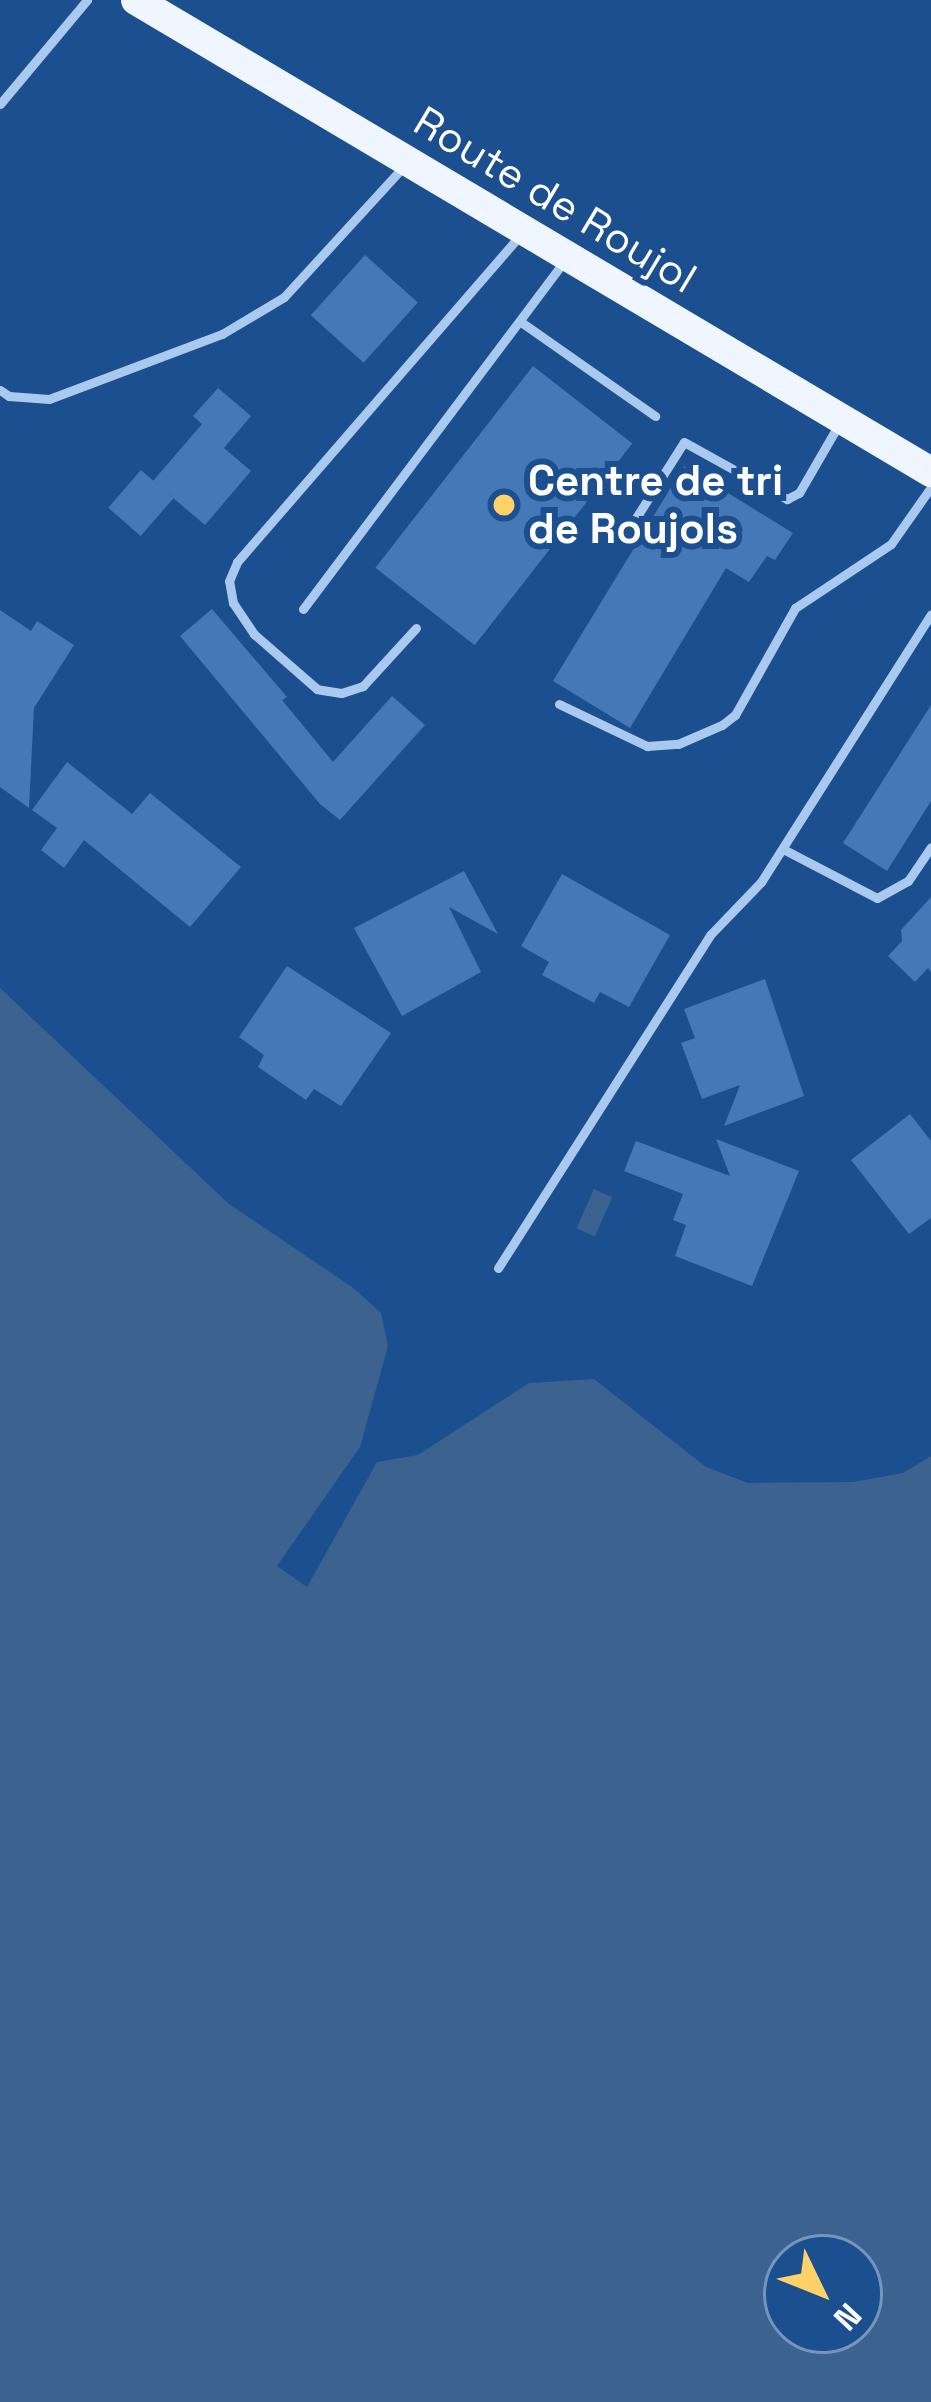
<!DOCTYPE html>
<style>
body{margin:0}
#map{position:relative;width:931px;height:2402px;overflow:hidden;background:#1b4f8f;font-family:"Space Grotesk",sans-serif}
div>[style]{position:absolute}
.water>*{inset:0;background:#3c6290;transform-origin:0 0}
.pier>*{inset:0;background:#1b4f8f}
.building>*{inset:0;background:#4478b7;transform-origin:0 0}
.lane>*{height:9px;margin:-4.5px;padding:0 4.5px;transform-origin:4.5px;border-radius:4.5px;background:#a9c9ee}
.primary>*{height:30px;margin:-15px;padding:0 15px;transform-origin:15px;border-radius:15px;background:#f0f6ff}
.dots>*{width:33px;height:33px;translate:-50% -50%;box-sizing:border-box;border:6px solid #1b4f8f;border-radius:50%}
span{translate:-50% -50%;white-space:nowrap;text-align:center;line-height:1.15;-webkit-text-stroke:12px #1b4f8f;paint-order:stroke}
.street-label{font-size:42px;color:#fff}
.poi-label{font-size:42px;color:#fff;font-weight:700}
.left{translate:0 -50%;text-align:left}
.north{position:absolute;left:763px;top:2234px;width:120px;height:120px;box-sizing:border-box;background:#1b4f8f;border:3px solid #7695bc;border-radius:50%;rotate:133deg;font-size:33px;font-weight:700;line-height:48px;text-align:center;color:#fff}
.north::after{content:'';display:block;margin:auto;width:42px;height:54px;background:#ffd166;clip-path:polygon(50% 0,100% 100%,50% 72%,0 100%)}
</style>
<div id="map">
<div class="water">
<div style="clip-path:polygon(evenodd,0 988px,229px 1204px,352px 1287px,381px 1313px,388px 1346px,360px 1447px,377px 1462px,418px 1455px,529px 1383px,594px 1379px,706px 1467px,748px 1483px,853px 1482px,903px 1473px,931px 1456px,931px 2402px,0 2402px,0 988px,787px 2258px,859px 2258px,859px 2330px,787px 2330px,787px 2258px)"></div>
<div style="left:594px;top:1189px;width:20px;height:43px;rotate:24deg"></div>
</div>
<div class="pier">
<div style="clip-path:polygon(360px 1447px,377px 1462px,307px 1587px,277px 1566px)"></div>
</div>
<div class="building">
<div style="left:365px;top:255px;width:71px;height:81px;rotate:42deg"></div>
<div style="left:533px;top:366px;width:126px;height:256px;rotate:38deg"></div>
<div style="clip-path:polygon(218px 388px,251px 416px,224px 448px,251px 471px,205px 525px,153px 481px,202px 424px,193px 416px)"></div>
<div style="clip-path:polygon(684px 466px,793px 533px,775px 560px,767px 556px,749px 582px,726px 568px,630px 728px,553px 681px)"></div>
<div style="left:141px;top:470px;width:43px;height:50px;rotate:41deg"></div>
<div style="clip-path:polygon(212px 609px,287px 697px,282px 700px,333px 762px,392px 696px,425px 725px,340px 820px,320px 804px,180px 636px)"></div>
<div style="clip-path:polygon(0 610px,31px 631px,37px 621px,74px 645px,34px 708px,29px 808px,0 787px)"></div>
<div style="clip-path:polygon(931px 705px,931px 801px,887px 871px,843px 843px)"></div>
<div style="clip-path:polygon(67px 762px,132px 814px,150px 793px,241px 867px,190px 927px,84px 840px,64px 868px,41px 850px,57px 828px,32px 810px)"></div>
<div style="clip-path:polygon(464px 871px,498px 934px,449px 907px,481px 972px,402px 1016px,354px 928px)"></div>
<div style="clip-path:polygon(562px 874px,670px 935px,629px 1007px,600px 992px,594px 1003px,542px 975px,549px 962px,521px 946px)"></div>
<div style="clip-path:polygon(931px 897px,931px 972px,928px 968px,915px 982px,888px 956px,902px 941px,901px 930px)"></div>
<div style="clip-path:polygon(287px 966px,391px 1033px,341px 1106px,314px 1089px,306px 1100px,258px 1067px,264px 1055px,239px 1037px)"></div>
<div style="clip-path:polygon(765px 979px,804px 1096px,724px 1126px,740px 1085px,702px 1099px,681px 1043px,695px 1038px,684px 1009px)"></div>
<div style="clip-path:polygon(910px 1114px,931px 1141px,931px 1218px,909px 1234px,851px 1160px)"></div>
<div style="clip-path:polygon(716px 1139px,799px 1171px,752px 1286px,675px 1256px,686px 1225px,673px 1220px,683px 1194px,624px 1171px,636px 1141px,730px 1176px)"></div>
</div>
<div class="lane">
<div style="left:0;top:104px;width:136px;rotate:-50.1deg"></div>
<div style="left:521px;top:322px;width:164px;rotate:35deg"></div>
<div style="left:0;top:390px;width:11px;rotate:34deg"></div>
<div style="left:9px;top:396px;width:40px;rotate:4.3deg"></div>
<div style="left:49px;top:399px;width:185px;rotate:-20.6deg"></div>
<div style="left:222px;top:334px;width:72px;rotate:-30.8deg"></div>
<div style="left:284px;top:297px;width:179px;rotate:-47.5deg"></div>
<div style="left:634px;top:521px;width:93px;rotate:-57.7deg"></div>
<div style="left:684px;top:442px;width:118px;rotate:29deg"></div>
<div style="left:787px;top:499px;width:13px;rotate:-27deg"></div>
<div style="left:799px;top:493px;width:80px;rotate:-59.9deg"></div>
<div style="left:303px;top:609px;width:436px;rotate:-53.1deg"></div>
<div style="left:416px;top:628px;width:79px;rotate:132.4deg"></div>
<div style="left:363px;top:686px;width:23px;rotate:162deg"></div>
<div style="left:341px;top:693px;width:24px;rotate:-171deg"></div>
<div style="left:317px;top:689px;width:84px;rotate:-138.9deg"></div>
<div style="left:254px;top:634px;width:37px;rotate:-124deg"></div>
<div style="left:233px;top:603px;width:22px;rotate:-100deg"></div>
<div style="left:229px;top:581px;width:21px;rotate:-67deg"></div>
<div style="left:237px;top:562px;width:434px;rotate:-49.1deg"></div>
<div style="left:559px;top:704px;width:98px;rotate:25.5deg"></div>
<div style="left:647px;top:746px;width:31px;rotate:-4deg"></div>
<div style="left:678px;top:744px;width:48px;rotate:-23.4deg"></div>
<div style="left:722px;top:725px;width:16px;rotate:-38deg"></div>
<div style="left:735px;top:715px;width:123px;rotate:-60.7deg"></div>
<div style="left:795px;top:608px;width:115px;rotate:-33.7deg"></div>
<div style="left:891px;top:544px;width:70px;rotate:-54.9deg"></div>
<div style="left:783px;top:849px;width:106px;rotate:27.5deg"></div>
<div style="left:877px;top:898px;width:35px;rotate:-29deg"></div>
<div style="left:908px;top:881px;width:41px;rotate:-55.9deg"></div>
<div style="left:498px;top:1268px;width:395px;rotate:-57.5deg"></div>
<div style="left:710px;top:935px;width:74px;rotate:-46.1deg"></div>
<div style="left:761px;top:882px;width:317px;rotate:-57.6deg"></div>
</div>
<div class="primary">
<div style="left:136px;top:0;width:925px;rotate:30.7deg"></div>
</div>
<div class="dots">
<div style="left:504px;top:505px;background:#ffd166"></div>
</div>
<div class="street-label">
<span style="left:555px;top:200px;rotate:31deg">Route de Roujol</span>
</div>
<div class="poi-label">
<span class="left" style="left:528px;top:505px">Centre de tri<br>de Roujols</span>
</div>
<div class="north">N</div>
</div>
